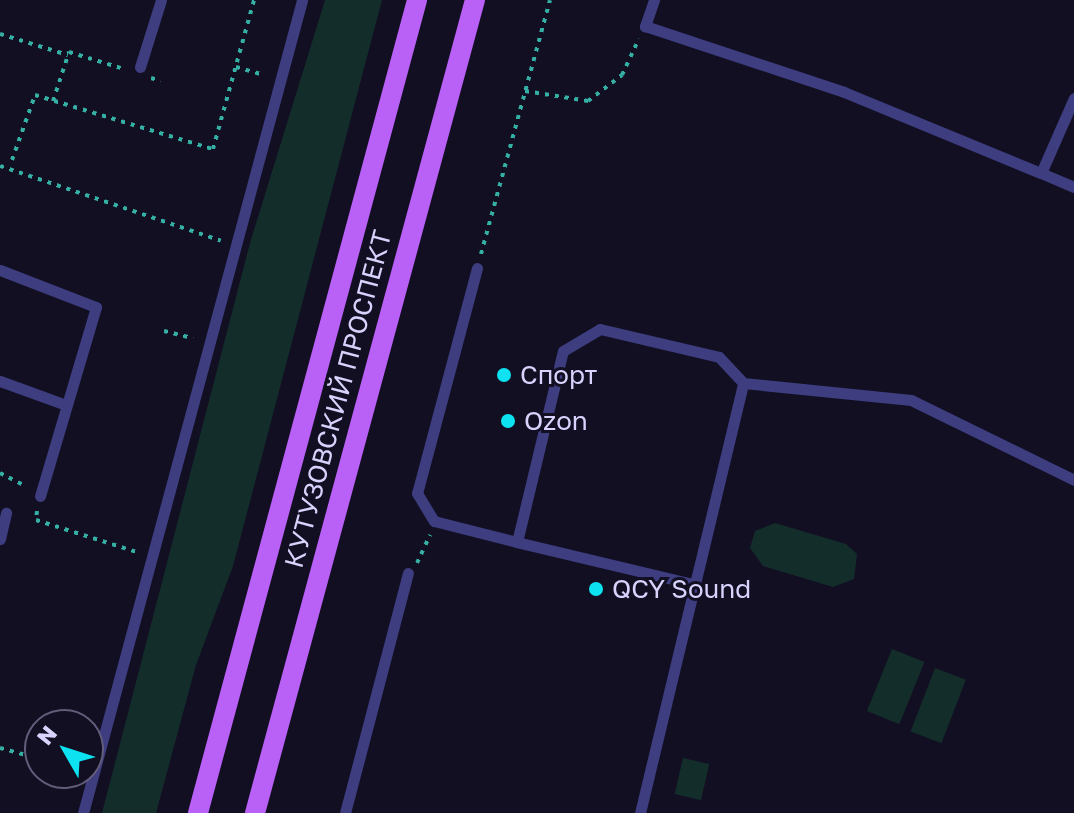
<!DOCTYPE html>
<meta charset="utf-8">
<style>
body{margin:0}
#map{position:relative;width:1074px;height:813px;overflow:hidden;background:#120f23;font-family:"Golos Text",sans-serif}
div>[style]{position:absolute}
.green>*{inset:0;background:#132d2b;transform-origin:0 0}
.path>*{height:4px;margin-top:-2px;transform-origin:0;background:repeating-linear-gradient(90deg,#35b0a4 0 4px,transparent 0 10px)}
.lane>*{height:11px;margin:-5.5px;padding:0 5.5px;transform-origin:5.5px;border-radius:5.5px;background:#3d3d80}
.primary>*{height:20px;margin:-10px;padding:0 10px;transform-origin:10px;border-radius:10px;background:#b960f7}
.dots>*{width:22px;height:22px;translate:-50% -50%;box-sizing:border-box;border:4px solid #120f23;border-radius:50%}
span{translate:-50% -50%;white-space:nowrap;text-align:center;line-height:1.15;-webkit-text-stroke:6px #120f23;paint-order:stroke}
.poi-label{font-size:26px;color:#d7d3fd}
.left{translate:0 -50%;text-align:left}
.street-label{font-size:26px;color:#d7d3fd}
.north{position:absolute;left:24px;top:709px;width:80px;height:80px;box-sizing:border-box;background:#120f23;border:2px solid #615d7a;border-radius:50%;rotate:309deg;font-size:22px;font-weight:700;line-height:32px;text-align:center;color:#d7d3fd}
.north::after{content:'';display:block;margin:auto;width:28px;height:36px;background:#0ce2f0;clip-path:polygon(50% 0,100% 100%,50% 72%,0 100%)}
</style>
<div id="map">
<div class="green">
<div style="clip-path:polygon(325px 0,382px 0,233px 566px,196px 665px,156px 813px,102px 813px,250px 243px)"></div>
<div style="clip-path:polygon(775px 523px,846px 544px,857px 554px,854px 579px,833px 587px,763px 566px,750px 548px,755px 531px)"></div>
<div style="left:892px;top:649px;width:35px;height:67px;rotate:22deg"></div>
<div style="left:935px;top:668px;width:33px;height:68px;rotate:21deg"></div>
<div style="left:683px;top:758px;width:27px;height:37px;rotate:13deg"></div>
</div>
<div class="path">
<div style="left:0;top:34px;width:71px;rotate:17.2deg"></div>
<div style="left:236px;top:67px;width:29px;rotate:16deg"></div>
<div style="left:151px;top:78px;width:10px;rotate:17deg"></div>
<div style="left:525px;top:91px;width:64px;rotate:9deg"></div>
<div style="left:588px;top:101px;width:43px;rotate:-37.4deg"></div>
<div style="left:622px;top:75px;width:40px;rotate:-65deg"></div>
<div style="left:53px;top:101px;width:52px;rotate:-71.9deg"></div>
<div style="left:69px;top:52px;width:58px;rotate:17.2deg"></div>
<div style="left:12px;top:160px;width:69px;rotate:-70.5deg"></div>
<div style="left:35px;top:95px;width:186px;rotate:16.9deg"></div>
<div style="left:213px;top:149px;width:155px;rotate:-74.6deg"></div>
<div style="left:0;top:166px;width:233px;rotate:18.7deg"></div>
<div style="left:481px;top:254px;width:263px;rotate:-74.8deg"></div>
<div style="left:164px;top:331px;width:30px;rotate:14deg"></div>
<div style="left:0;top:473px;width:29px;rotate:27deg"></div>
<div style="left:37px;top:511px;width:9px;rotate:96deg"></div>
<div style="left:36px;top:520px;width:106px;rotate:17.6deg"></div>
<div style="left:417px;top:563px;width:31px;rotate:-65deg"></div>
<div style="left:0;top:748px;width:41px;rotate:15.4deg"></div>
</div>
<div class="lane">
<div style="left:654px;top:0;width:28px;rotate:109deg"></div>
<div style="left:645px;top:26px;width:210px;rotate:18.3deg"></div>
<div style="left:844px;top:92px;width:213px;rotate:22.4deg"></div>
<div style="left:140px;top:67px;width:70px;rotate:-72.6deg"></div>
<div style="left:1074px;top:98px;width:82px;rotate:113.7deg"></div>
<div style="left:1041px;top:173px;width:36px;rotate:23deg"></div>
<div style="left:477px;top:268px;width:233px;rotate:104.9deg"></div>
<div style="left:417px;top:493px;width:33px;rotate:59deg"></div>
<div style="left:434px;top:521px;width:86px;rotate:14.2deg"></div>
<div style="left:0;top:270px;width:103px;rotate:21.1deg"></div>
<div style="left:96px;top:307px;width:197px;rotate:106.5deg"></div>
<div style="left:0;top:381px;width:70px;rotate:20deg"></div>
<div style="left:0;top:539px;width:27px;rotate:-77deg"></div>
<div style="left:693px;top:584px;width:181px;rotate:-166.6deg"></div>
<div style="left:517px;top:542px;width:196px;rotate:-76.5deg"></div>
<div style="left:563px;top:351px;width:43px;rotate:-30.7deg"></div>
<div style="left:600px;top:329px;width:122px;rotate:13.2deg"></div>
<div style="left:719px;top:357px;width:35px;rotate:47deg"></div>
<div style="left:743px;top:383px;width:169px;rotate:5.8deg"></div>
<div style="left:911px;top:400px;width:182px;rotate:26.1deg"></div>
<div style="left:83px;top:813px;width:842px;rotate:-74.92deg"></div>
<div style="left:345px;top:813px;width:248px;rotate:-75.3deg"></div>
<div style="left:640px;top:813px;width:442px;rotate:-76.5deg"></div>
</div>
<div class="primary">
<div style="left:198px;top:813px;width:842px;rotate:-74.92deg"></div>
<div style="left:255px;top:813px;width:842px;rotate:-74.86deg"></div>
</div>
<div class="dots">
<div style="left:504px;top:375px;background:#0ce2f0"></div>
<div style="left:508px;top:421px;background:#0ce2f0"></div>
<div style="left:596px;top:589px;background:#0ce2f0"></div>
</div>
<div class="poi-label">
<span class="left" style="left:520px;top:375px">Спорт</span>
<span class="left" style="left:524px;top:421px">Ozon</span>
<span class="left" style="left:612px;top:589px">QCY Sound</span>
</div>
<div class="street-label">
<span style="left:338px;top:399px;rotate:-75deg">КУТУЗОВСКИЙ ПРОСПЕКТ</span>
</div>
<div class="north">N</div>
</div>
